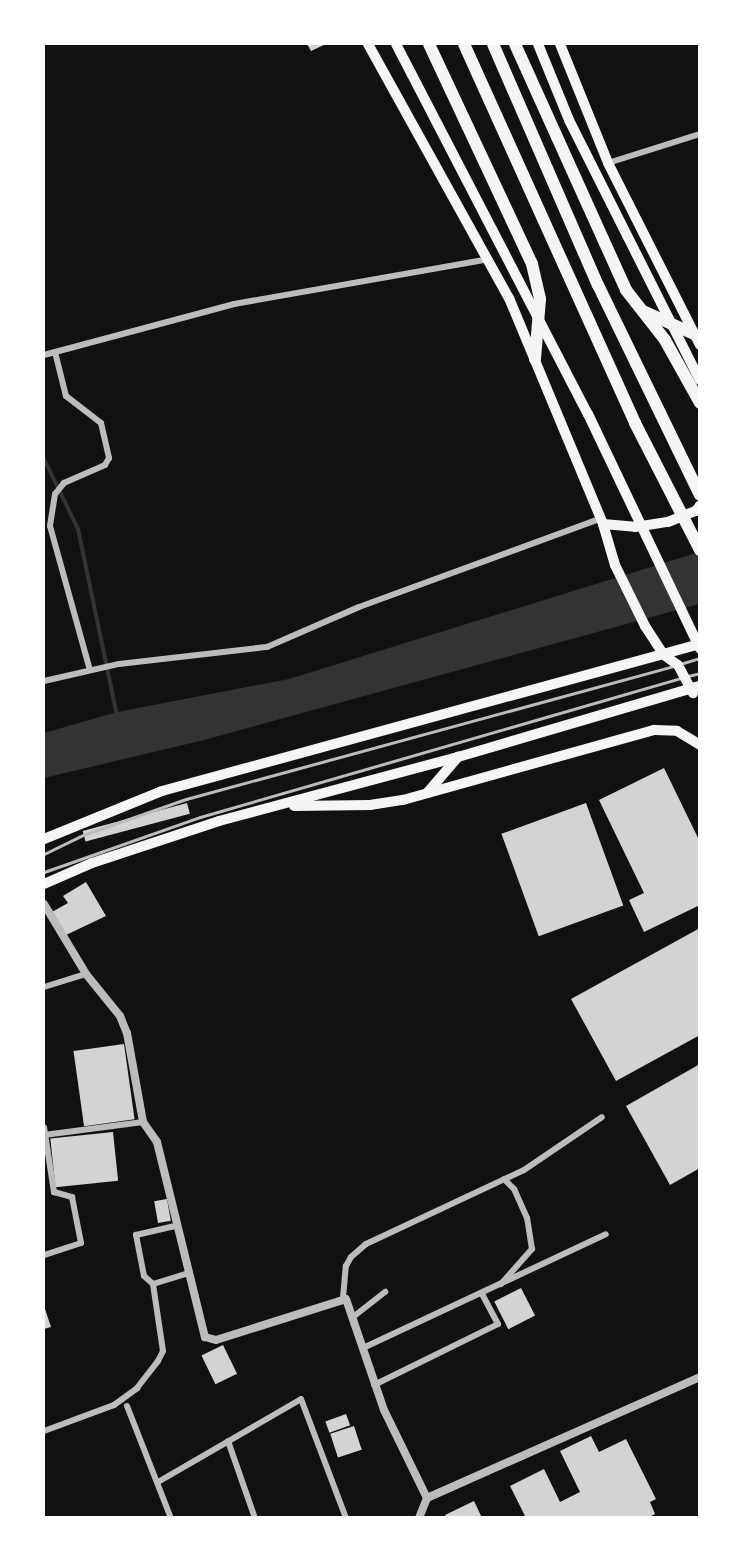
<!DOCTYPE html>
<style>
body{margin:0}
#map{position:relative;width:743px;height:1561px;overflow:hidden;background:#111;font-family:"Noto Sans",sans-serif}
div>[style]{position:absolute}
.water>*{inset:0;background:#333}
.stream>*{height:4px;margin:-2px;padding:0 2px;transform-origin:2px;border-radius:2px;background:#333}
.building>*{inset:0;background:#d3d3d3;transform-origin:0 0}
.service>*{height:3px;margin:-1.5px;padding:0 1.5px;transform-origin:1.5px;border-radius:1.5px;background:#bcbcbc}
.minor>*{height:6px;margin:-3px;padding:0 3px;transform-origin:3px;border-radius:3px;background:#bcbcbc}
.tertiary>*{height:8px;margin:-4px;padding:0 4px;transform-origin:4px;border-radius:4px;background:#bcbcbc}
.primary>*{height:10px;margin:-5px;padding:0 5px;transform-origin:5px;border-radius:5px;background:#f5f5f5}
.trunk>*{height:10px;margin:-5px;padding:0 5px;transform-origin:5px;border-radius:5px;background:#f5f5f5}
.motorway>*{height:12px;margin:-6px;padding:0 6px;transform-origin:6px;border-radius:6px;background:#f5f5f5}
span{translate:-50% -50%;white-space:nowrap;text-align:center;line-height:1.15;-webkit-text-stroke:5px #fff;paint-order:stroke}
.frame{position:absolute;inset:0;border:45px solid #fff;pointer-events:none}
</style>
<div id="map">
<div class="water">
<div style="clip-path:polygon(699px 552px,699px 604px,204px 740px,44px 778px,44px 733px,117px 712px,289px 679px)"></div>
</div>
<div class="stream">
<div style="left:44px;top:459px;width:78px;rotate:64.1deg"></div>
<div style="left:78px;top:529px;width:191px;rotate:78.2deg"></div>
</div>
<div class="building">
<div style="clip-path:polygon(307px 44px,326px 44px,311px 51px)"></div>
<div style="clip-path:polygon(664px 768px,700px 842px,700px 905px,644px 932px,629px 900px,644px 893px,599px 800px)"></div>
<div style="left:187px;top:803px;width:11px;height:108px;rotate:75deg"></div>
<div style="left:586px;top:803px;width:109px;height:90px;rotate:70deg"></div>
<div style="clip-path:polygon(86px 882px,106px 916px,66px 935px,52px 912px,68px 903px,63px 896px)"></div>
<div style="clip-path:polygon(700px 928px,700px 1035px,616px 1081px,571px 999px)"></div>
<div style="left:124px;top:1044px;width:76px;height:51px;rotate:82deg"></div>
<div style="clip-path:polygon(700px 1064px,700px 1168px,670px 1185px,626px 1106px)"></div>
<div style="left:113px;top:1132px;width:49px;height:63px;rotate:84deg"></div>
<div style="left:167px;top:1199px;width:22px;height:13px;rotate:80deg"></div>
<div style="left:521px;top:1288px;width:31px;height:30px;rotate:63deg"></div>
<div style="clip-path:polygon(44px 1306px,51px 1327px,44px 1329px)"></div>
<div style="left:223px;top:1345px;width:32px;height:24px;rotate:64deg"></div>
<div style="left:346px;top:1414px;width:12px;height:22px;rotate:70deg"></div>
<div style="left:354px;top:1426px;width:25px;height:25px;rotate:72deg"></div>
<div style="clip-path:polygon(591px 1436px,599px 1452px,626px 1439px,656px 1499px,650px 1502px,655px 1514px,647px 1518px,526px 1518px,510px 1486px,544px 1469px,560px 1502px,580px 1492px,560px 1451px)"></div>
<div style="clip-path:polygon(474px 1501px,482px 1518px,446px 1518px,445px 1515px)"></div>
</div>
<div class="service">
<div style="left:680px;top:664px;width:21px;rotate:-17deg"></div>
<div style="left:688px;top:676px;width:12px;rotate:-14deg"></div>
<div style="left:44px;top:854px;width:43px;rotate:-26deg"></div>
<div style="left:83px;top:835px;width:109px;rotate:-19.3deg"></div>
<div style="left:186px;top:799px;width:506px;rotate:-15.25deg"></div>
<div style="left:44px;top:872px;width:165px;rotate:-19.4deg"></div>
<div style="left:200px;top:817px;width:501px;rotate:-16.12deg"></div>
</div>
<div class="minor">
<div style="left:608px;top:163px;width:96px;rotate:-17.5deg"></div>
<div style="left:55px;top:352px;width:45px;rotate:76deg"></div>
<div style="left:66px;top:396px;width:44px;rotate:37.6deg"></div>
<div style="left:101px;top:423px;width:36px;rotate:77deg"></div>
<div style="left:109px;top:458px;width:8px;rotate:120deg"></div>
<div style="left:105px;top:465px;width:45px;rotate:156.3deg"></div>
<div style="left:64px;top:483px;width:14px;rotate:129deg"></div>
<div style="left:55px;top:494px;width:32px;rotate:99deg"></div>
<div style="left:50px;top:526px;width:149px;rotate:74.5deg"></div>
<div style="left:44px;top:355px;width:197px;rotate:-15deg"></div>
<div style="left:234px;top:304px;width:258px;rotate:-10deg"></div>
<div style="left:44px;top:681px;width:77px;rotate:-12.8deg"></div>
<div style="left:119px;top:664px;width:149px;rotate:-6.6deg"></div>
<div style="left:267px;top:647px;width:100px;rotate:-23.5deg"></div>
<div style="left:359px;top:607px;width:257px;rotate:-20.1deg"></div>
<div style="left:44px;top:987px;width:44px;rotate:-17.2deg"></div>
<div style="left:44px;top:1127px;width:66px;rotate:81.3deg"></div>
<div style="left:54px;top:1192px;width:19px;rotate:16deg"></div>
<div style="left:72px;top:1197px;width:47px;rotate:78.9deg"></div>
<div style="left:81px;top:1243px;width:39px;rotate:162deg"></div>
<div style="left:44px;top:1135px;width:100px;rotate:-7.5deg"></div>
<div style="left:153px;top:1284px;width:37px;rotate:-17deg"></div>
<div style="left:501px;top:1284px;width:47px;rotate:-48.5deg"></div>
<div style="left:532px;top:1249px;width:31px;rotate:-99deg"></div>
<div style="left:527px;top:1218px;width:32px;rotate:-114deg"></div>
<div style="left:514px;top:1189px;width:14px;rotate:-135deg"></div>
<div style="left:343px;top:1298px;width:32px;rotate:-85deg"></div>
<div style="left:346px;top:1266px;width:10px;rotate:-61deg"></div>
<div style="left:351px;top:1257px;width:20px;rotate:-41deg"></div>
<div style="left:366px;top:1244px;width:174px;rotate:-25.1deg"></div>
<div style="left:524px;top:1170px;width:94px;rotate:-34.2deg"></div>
<div style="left:353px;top:1317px;width:41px;rotate:-38deg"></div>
<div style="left:363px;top:1348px;width:268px;rotate:-25.1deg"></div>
<div style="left:374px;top:1385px;width:138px;rotate:-26.2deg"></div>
<div style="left:498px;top:1324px;width:34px;rotate:-118deg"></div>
<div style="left:127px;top:1406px;width:120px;rotate:68.6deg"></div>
<div style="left:44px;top:1431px;width:75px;rotate:-20.4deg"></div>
<div style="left:114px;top:1405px;width:29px;rotate:-36deg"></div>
<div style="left:137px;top:1388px;width:34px;rotate:-52deg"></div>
<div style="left:158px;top:1361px;width:11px;rotate:-63deg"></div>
<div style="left:163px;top:1351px;width:68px;rotate:-98.5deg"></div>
<div style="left:153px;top:1284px;width:12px;rotate:-138deg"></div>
<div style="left:144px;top:1276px;width:42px;rotate:-101deg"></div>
<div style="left:136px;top:1235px;width:40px;rotate:-13deg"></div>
<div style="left:228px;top:1441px;width:82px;rotate:70.7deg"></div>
<div style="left:158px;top:1482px;width:165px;rotate:-30.1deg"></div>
<div style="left:301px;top:1399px;width:127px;rotate:69.3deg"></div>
</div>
<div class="tertiary">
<div style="left:44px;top:904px;width:82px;rotate:59deg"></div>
<div style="left:86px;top:974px;width:54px;rotate:51deg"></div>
<div style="left:120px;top:1016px;width:18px;rotate:68deg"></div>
<div style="left:127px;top:1033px;width:90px;rotate:79.8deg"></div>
<div style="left:143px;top:1122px;width:24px;rotate:55deg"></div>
<div style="left:157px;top:1142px;width:201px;rotate:76.2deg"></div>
<div style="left:205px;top:1337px;width:11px;rotate:15deg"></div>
<div style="left:216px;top:1340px;width:136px;rotate:-17.5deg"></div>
<div style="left:346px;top:1299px;width:117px;rotate:71.1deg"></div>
<div style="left:384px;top:1410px;width:98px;rotate:64deg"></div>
<div style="left:419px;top:1518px;width:22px;rotate:-68deg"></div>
<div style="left:427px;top:1498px;width:299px;rotate:-23.9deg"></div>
</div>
<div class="primary">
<div style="left:368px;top:44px;width:291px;rotate:61deg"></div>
<div style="left:509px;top:298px;width:245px;rotate:67.4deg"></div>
<div style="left:603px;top:524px;width:43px;rotate:73.7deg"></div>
<div style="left:615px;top:565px;width:68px;rotate:63.8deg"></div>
<div style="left:645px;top:626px;width:35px;rotate:57deg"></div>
<div style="left:664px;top:655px;width:17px;rotate:36deg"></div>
<div style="left:678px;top:665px;width:32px;rotate:62deg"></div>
<div style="left:396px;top:44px;width:417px;rotate:62.6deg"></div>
<div style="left:588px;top:414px;width:260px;rotate:64.5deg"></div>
<div style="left:538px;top:44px;width:82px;rotate:67.8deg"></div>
<div style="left:569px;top:120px;width:291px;rotate:63.3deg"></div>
<div style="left:560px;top:44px;width:128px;rotate:68deg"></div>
<div style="left:608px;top:163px;width:204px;rotate:63.2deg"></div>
<div style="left:603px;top:524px;width:32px;rotate:5deg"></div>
<div style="left:635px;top:527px;width:33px;rotate:-9deg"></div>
<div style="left:668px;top:522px;width:35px;rotate:-22deg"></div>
</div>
<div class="trunk">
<div style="left:427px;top:793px;width:48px;rotate:-49.3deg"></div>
<div style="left:294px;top:806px;width:76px;rotate:-0.8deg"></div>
<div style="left:370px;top:805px;width:33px;rotate:-9deg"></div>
<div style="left:403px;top:800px;width:261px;rotate:-15.6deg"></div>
<div style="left:654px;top:730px;width:23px;rotate:2deg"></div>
<div style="left:677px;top:731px;width:27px;rotate:31deg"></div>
<div style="left:44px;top:839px;width:127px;rotate:-22.1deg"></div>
<div style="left:162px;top:791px;width:558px;rotate:-15.28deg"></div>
<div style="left:44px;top:884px;width:52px;rotate:-23.6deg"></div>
<div style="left:92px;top:863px;width:134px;rotate:-18.3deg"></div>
<div style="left:219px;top:821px;width:247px;rotate:-15deg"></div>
<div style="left:458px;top:757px;width:252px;rotate:-16.4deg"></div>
</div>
<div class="motorway">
<div style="left:429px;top:44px;width:243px;rotate:64.9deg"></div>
<div style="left:532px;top:264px;width:36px;rotate:77deg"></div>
<div style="left:540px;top:299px;width:60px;rotate:94.8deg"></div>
<div style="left:464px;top:44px;width:416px;rotate:65.7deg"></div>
<div style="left:635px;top:423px;width:143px;rotate:62.9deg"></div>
<div style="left:493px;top:44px;width:263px;rotate:66.5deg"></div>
<div style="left:598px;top:285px;width:233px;rotate:64.1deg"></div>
<div style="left:515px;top:44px;width:270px;rotate:65.7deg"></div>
<div style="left:626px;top:290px;width:63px;rotate:52deg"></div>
<div style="left:665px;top:340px;width:72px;rotate:60.9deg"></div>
<div style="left:645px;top:312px;width:54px;rotate:24.2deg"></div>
<div style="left:698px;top:510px;width:4px;rotate:-56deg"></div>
</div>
<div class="frame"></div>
</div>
